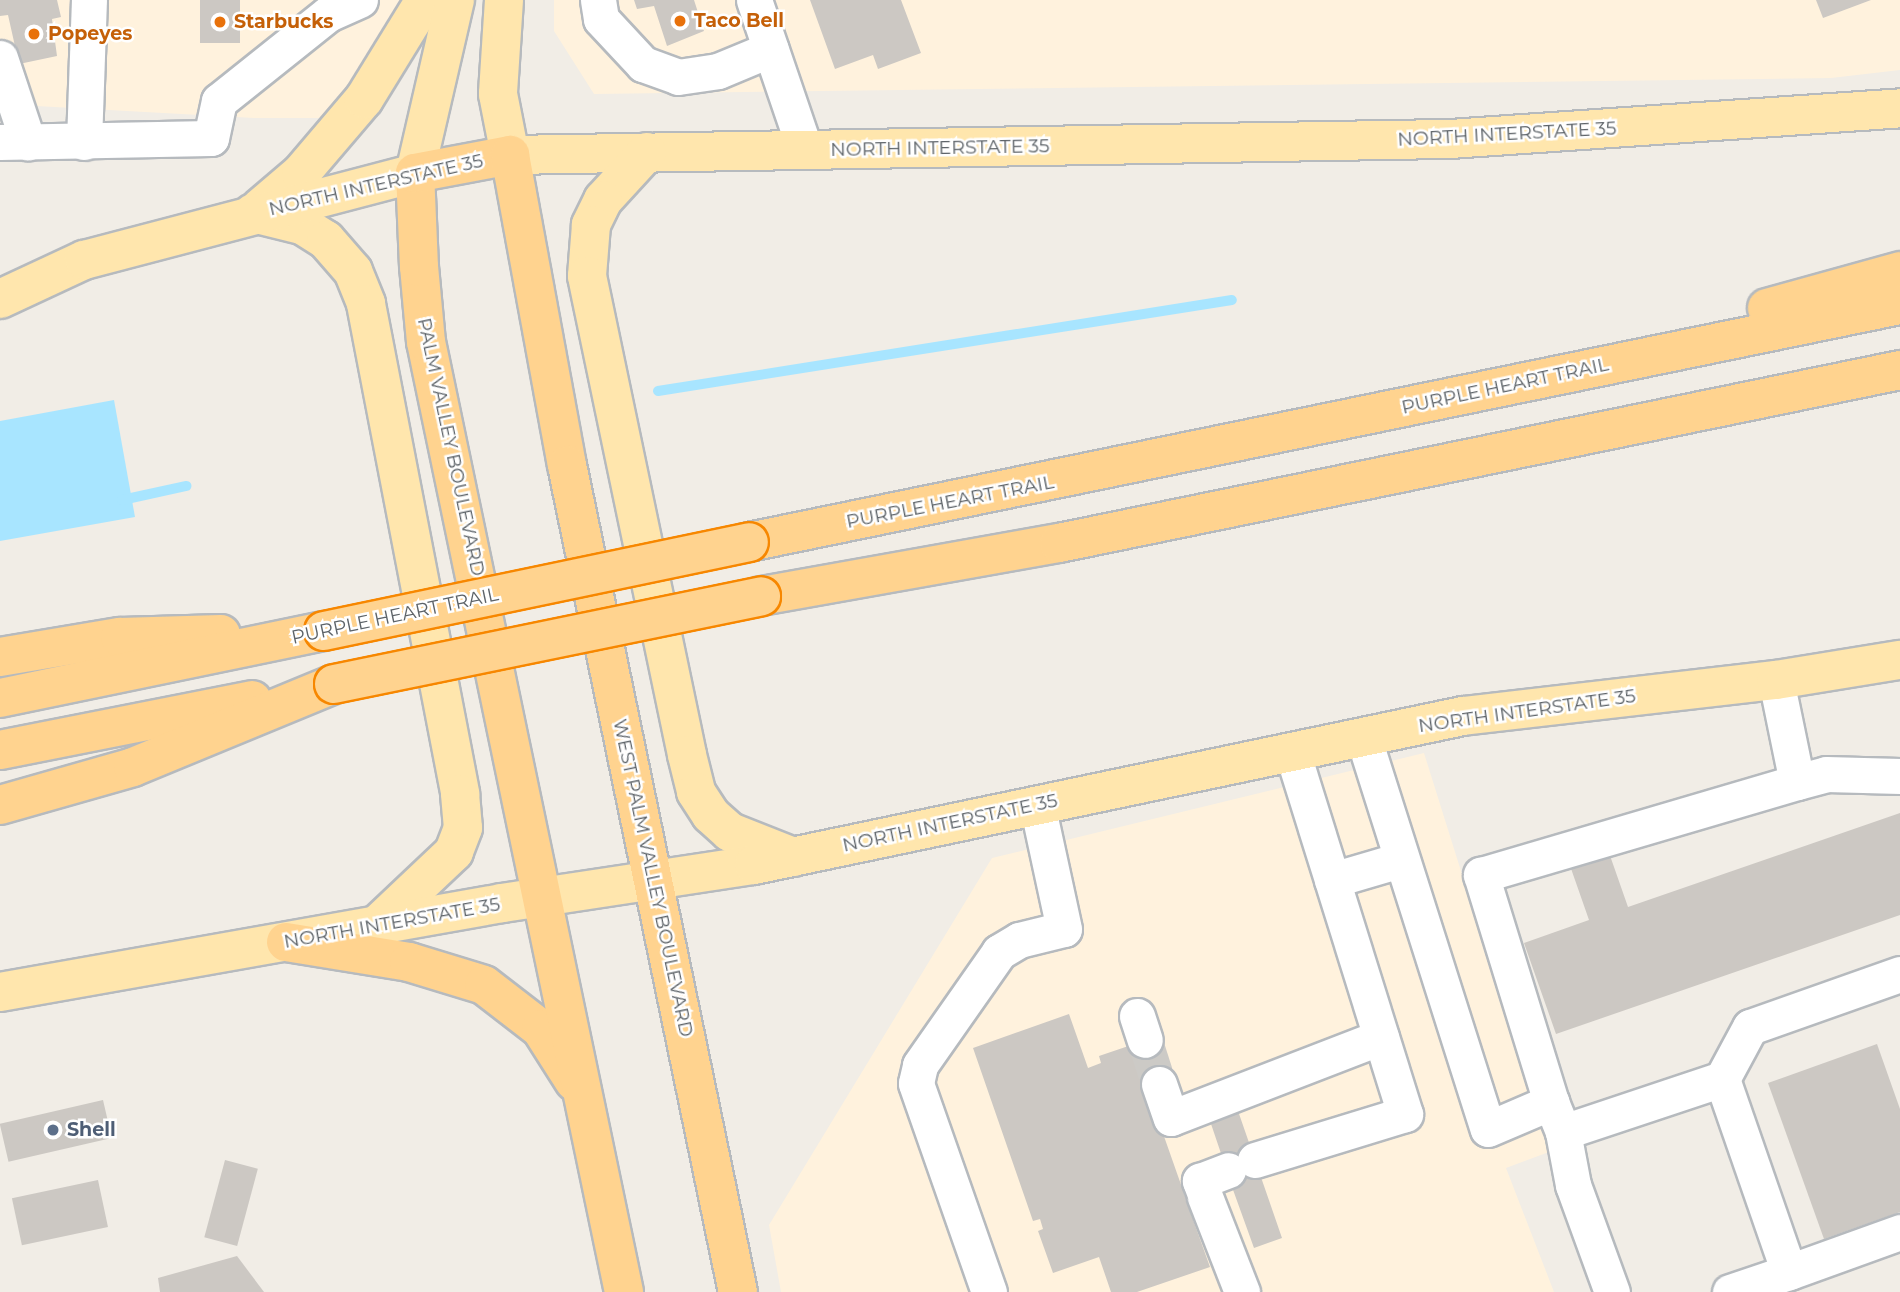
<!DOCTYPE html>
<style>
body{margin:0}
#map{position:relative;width:1900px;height:1292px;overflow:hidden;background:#f1ede6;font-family:Montserrat,sans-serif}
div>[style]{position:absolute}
.commercial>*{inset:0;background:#fff2dd}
.water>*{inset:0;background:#a8e5ff}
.stream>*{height:10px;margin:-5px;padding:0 5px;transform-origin:5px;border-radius:5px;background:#a8e5ff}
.building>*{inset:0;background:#ccc8c3;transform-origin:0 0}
.minor-tunnel>*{height:35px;margin-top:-17.5px;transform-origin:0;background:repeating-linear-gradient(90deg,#cccac6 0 35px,transparent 0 53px)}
.roads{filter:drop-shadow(2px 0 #b6babe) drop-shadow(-2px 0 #b6babe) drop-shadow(0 2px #b6babe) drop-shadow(0 -2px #b6babe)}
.minor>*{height:35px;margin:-17.5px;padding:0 17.5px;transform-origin:17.5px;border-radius:17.5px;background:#fff}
.major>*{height:38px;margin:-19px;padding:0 19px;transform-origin:19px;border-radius:19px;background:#ffe6ad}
.highway>*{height:38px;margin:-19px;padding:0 19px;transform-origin:19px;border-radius:19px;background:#ffd38f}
.bridges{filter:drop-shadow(2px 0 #f78700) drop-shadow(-2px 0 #f78700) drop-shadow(0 2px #f78700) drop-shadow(0 -2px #f78700)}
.highway-bridge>*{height:38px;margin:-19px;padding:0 19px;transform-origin:19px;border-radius:19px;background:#ffd38f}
.dots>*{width:19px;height:19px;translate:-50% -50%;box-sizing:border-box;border:4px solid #fff;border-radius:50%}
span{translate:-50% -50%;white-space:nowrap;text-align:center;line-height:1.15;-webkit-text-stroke:5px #fff;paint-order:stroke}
.food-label{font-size:19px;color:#c56008;font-weight:700}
.left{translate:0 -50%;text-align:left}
.street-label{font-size:19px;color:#5d6368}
.service-label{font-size:19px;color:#4e5e75;font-weight:700}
</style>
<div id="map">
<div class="commercial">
<div style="clip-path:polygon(0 0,400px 0,334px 118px,254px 118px,0 104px)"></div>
<div style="clip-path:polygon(554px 0,1900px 0,1900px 70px,1831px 78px,594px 94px,554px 31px)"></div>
<div style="clip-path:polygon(1424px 753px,1549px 1152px,1506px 1168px,1554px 1292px,781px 1292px,769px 1225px,992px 858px)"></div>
</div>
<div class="water">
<div style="clip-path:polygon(114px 400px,135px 517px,0 541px,0 421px)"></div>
</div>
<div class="stream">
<div style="left:658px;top:391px;width:581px;rotate:-9.01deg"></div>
<div style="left:122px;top:500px;width:66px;rotate:-12.3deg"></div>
</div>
<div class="building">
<div style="clip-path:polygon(0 0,57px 0,61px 17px,52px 19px,57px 56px,19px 64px,8px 15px,0 16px)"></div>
<div style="left:200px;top:0;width:40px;height:43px"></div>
<div style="clip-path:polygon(634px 0,694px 0,704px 31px,667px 46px,654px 6px,637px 9px)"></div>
<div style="clip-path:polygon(810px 0,901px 0,921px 53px,878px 69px,873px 55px,835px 69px)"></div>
<div style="clip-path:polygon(1816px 0,1871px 0,1823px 18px)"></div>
<div style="clip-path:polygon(1900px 813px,1900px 915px,1556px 1034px,1524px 943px,1589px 920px,1568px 860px,1607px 847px,1628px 907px)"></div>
<div style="clip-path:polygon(1069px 1014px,1088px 1068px,1101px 1063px,1099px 1056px,1158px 1036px,1173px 1079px,1147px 1088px,1185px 1196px,1230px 1180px,1209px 1118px,1237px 1108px,1282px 1238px,1254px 1248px,1232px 1187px,1187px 1203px,1210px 1267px,1137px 1292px,1111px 1292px,1099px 1257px,1053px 1273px,1038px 1231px,1043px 1229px,1040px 1219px,1033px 1221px,973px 1048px)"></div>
<div style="clip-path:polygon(1877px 1044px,1900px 1109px,1900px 1212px,1824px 1239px,1768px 1083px)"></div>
<div style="left:103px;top:1100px;width:39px;height:106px;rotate:77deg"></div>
<div style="left:225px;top:1160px;width:34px;height:80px;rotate:15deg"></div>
<div style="left:98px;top:1180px;width:48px;height:88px;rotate:78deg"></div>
<div style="clip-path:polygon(237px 1256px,264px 1292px,160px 1292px,158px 1278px)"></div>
</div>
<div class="minor-tunnel">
<div style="left:1145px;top:1040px;width:46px;rotate:72.3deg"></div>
</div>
<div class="roads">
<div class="minor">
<div style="left:598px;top:0;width:19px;rotate:81deg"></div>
<div style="left:601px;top:19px;width:62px;rotate:47deg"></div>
<div style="left:643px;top:64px;width:37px;rotate:20deg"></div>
<div style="left:678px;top:77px;width:40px;rotate:-8.5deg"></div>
<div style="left:718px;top:71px;width:57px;rotate:-22.5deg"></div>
<div style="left:754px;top:0;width:158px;rotate:71.2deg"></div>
<div style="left:0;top:58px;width:89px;rotate:71.6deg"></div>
<div style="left:0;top:142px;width:211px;rotate:-1.1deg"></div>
<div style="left:211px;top:138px;width:38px;rotate:-78deg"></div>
<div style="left:219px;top:101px;width:139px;rotate:-38.6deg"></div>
<div style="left:328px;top:14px;width:35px;rotate:-24deg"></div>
<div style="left:84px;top:142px;width:142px;rotate:-88deg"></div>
<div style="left:1776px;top:680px;width:104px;rotate:78.4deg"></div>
<div style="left:1797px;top:782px;width:30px;rotate:-15deg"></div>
<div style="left:1826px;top:774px;width:74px;rotate:1.5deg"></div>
<div style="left:1363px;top:736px;width:412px;rotate:72.4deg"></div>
<div style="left:1488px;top:1129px;width:69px;rotate:-23.2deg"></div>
<div style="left:1551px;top:1102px;width:238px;rotate:-107.1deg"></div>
<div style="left:1481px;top:875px;width:329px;rotate:-16.4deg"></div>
<div style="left:1332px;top:880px;width:71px;rotate:-16.4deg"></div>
<div style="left:1900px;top:974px;width:159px;rotate:160.5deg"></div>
<div style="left:1750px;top:1027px;width:59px;rotate:118.3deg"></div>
<div style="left:1722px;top:1079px;width:204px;rotate:70.9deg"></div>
<div style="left:1789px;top:1272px;width:118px;rotate:-19.8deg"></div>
<div style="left:1137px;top:1016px;width:25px;rotate:72deg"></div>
<div style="left:1159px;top:1084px;width:36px;rotate:71deg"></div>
<div style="left:1171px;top:1118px;width:225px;rotate:-21.1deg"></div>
<div style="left:1551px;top:1102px;width:32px;rotate:68deg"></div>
<div style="left:1563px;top:1132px;width:168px;rotate:-18.4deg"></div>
<div style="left:1563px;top:1132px;width:54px;rotate:79.3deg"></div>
<div style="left:1573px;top:1185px;width:114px;rotate:70deg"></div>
<div style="left:1255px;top:1160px;width:157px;rotate:-17deg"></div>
<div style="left:1405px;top:1114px;width:380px;rotate:-107.3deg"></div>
<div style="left:1203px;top:1189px;width:9px;rotate:-111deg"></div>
<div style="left:1200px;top:1181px;width:30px;rotate:-21deg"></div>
<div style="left:1205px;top:1197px;width:102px;rotate:68.7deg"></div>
<div style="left:989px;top:1292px;width:221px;rotate:-109.3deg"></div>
<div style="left:916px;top:1083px;width:18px;rotate:-77deg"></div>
<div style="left:920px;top:1065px;width:138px;rotate:-55deg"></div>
<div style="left:999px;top:952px;width:23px;rotate:-31deg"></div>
<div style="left:1019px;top:940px;width:46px;rotate:-13.7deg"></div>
<div style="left:1064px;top:929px;width:128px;rotate:-102.2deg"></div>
<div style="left:1730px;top:1292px;width:62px;rotate:-18.7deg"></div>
</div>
<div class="major">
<div style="left:504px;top:0;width:94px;rotate:93.7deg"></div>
<div style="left:498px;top:94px;width:62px;rotate:78.9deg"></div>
<div style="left:510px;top:155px;width:940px;rotate:-0.98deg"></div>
<div style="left:1450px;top:139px;width:451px;rotate:-3.9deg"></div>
<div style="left:647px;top:152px;width:65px;rotate:132.5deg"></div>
<div style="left:603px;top:200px;width:28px;rotate:116deg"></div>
<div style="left:591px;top:225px;width:51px;rotate:94.5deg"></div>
<div style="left:587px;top:276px;width:489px;rotate:78.2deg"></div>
<div style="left:687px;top:755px;width:38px;rotate:76deg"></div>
<div style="left:696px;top:792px;width:27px;rotate:57deg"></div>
<div style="left:711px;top:815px;width:25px;rotate:42deg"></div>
<div style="left:730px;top:832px;width:68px;rotate:21.6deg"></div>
<div style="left:260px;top:208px;width:54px;rotate:-40.5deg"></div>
<div style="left:301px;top:173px;width:97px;rotate:-49.6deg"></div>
<div style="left:364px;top:99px;width:116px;rotate:-58.4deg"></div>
<div style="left:253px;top:213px;width:50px;rotate:13.8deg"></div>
<div style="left:302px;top:225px;width:28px;rotate:32deg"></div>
<div style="left:326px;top:240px;width:41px;rotate:48.9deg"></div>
<div style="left:353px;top:271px;width:35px;rotate:68deg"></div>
<div style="left:366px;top:304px;width:499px;rotate:79.1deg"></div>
<div style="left:460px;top:794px;width:34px;rotate:85deg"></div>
<div style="left:463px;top:828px;width:26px;rotate:111deg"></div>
<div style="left:454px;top:852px;width:103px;rotate:136.6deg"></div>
<div style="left:0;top:299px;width:93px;rotate:-24.9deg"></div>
<div style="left:84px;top:260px;width:342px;rotate:-14.7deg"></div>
<div style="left:415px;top:173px;width:178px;rotate:-77deg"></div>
<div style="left:0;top:992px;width:510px;rotate:-10.05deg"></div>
<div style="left:502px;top:903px;width:255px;rotate:-8.6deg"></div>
<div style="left:754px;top:865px;width:724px;rotate:-11.87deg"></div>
<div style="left:1463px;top:716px;width:315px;rotate:-6.6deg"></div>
<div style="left:1776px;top:680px;width:126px;rotate:-9.2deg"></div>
</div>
<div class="highway">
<div style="left:1767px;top:308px;width:138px;rotate:-15.5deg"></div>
<div style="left:749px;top:542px;width:1175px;rotate:-11.64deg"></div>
<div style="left:761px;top:596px;width:303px;rotate:-10.1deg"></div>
<div style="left:1059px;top:543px;width:859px;rotate:-11.62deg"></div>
<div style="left:0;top:657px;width:122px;rotate:-9.5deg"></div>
<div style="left:120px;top:637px;width:101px;rotate:-1.7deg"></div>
<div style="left:0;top:698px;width:331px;rotate:-11.7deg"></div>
<div style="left:0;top:750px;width:257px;rotate:-11.2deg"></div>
<div style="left:0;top:805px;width:138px;rotate:-15.9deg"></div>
<div style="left:133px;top:767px;width:217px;rotate:-22.4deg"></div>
<div style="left:286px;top:942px;width:125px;rotate:9.2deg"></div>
<div style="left:409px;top:962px;width:78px;rotate:17deg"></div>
<div style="left:484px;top:985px;width:72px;rotate:37.7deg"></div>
<div style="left:541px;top:1029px;width:62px;rotate:57.6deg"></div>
<div style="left:624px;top:1292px;width:970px;rotate:-101.77deg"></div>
<div style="left:426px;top:342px;width:75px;rotate:-95.3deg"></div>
<div style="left:419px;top:267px;width:94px;rotate:-92.4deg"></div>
<div style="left:415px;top:173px;width:97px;rotate:-10.7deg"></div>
<div style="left:510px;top:155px;width:315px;rotate:79.6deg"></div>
<div style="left:567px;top:465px;width:844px;rotate:78.32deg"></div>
</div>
</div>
<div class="bridges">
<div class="highway-bridge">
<div style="left:324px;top:631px;width:434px;rotate:-11.8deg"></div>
<div style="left:334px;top:684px;width:436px;rotate:-11.6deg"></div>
</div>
</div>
<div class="dots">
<div style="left:680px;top:21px;background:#e8710a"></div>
<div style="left:220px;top:22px;background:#e8710a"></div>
<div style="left:34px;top:34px;background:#e8710a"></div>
<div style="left:53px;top:1130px;background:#5c6f8a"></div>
</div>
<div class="food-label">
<span class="left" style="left:694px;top:21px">Taco Bell</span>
<span class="left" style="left:234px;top:22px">Starbucks</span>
<span class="left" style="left:48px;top:34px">Popeyes</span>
</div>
<div class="street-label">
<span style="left:1507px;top:134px;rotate:-3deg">NORTH INTERSTATE 35</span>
<span style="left:940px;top:148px;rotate:-1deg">NORTH INTERSTATE 35</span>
<span style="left:376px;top:185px;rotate:-13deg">NORTH INTERSTATE 35</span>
<span style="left:1505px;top:386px;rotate:-12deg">PURPLE HEART TRAIL</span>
<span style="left:451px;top:447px;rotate:78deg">PALM VALLEY BOULEVARD</span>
<span style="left:950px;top:502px;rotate:-11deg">PURPLE HEART TRAIL</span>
<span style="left:395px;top:616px;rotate:-12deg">PURPLE HEART TRAIL</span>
<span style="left:1527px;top:711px;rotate:-8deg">NORTH INTERSTATE 35</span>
<span style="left:950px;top:823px;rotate:-12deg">NORTH INTERSTATE 35</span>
<span style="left:653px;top:878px;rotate:78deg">WEST PALM VALLEY BOULEVARD</span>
<span style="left:392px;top:923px;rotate:-10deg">NORTH INTERSTATE 35</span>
</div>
<div class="service-label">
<span class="left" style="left:67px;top:1130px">Shell</span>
</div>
</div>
